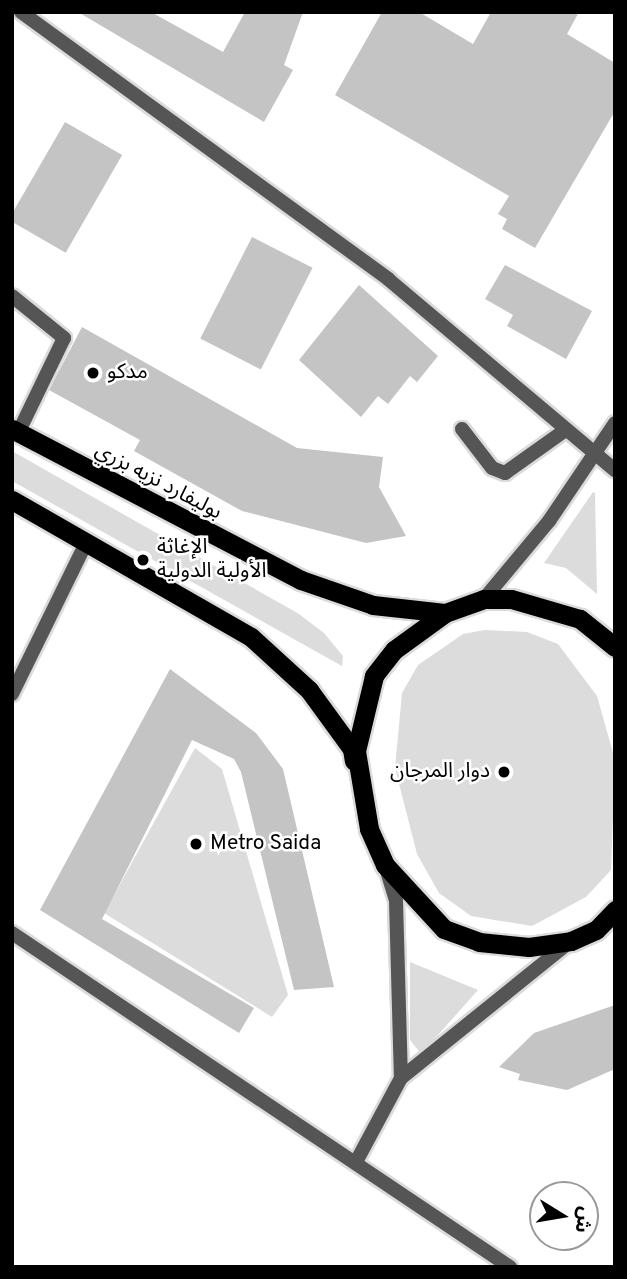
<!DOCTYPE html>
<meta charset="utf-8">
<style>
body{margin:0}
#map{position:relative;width:627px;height:1279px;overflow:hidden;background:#fff;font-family:Overpass,"Noto Sans Arabic",sans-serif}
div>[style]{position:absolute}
.green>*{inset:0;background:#dcdcdc}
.building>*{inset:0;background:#c4c4c4;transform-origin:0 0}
.roads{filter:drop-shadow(2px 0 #dbdbdb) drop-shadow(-2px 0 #dbdbdb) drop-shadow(0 2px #dbdbdb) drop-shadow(0 -2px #dbdbdb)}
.service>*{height:14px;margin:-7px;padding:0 7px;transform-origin:7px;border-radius:7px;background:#555}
.minor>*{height:14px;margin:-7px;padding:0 7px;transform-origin:7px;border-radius:7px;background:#555}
.tertiary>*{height:14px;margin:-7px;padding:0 7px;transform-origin:7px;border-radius:7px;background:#555}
.trunk>*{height:19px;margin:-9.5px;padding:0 9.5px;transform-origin:9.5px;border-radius:9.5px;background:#000}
.dots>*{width:19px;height:19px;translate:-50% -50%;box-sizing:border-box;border:4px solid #fff;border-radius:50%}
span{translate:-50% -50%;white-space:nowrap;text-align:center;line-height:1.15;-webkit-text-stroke:5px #fff;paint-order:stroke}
.poi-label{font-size:21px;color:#000}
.left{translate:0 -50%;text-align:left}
.right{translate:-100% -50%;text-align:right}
.street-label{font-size:21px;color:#000}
.frame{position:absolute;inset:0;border:14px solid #000;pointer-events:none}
.north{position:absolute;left:529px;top:1181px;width:70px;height:70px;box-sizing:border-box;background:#fff;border:2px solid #999;border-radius:50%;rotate:101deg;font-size:19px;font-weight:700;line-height:28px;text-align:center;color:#000}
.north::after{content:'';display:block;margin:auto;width:24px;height:32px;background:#000;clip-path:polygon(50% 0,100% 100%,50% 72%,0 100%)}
</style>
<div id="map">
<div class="green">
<div style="clip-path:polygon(12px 451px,299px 614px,324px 633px,343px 656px,342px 666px,12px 481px)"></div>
<div style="clip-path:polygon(593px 492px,595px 493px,597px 594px,566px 568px,544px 563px)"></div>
<div style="clip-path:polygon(485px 630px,527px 632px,558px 644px,597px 696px,615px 760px,611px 870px,586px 897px,532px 926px,471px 916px,439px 893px,417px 854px,395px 768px,402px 693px,418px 665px,463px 634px)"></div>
<div style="clip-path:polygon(195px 748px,222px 769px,288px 995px,272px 1017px,104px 913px)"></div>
<div style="clip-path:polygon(410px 962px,478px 990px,421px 1054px,410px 1040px)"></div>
</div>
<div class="building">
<div style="clip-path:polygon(78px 12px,151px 12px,223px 52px,245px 12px,303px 12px,284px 65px,293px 70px,264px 122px)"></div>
<div style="clip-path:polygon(382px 12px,419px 12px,473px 44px,491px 12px,579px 12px,567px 34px,615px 63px,615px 111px,535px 248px,502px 229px,507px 219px,498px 214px,509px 196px,335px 95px)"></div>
<div style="left:65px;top:122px;width:66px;height:113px;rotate:30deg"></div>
<div style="left:252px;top:237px;width:68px;height:114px;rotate:27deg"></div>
<div style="clip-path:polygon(505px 265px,592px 311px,566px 359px,507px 326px,513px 315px,485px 299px)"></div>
<div style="clip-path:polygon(359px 285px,438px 356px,417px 382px,410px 376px,388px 404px,378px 396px,361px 417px,299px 360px)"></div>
<div style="clip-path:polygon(82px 327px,297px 448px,383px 457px,379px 487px,406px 536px,366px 543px,242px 511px,134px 451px,140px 440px,49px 390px)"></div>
<div style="clip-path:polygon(170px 669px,256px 733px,283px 769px,334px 987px,294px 990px,241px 772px,234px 759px,192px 740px,102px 919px,254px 1008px,239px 1033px,40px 910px)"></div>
<div style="clip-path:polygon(615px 1005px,615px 1069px,567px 1090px,518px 1080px,520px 1074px,499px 1067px,534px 1033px)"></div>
</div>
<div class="roads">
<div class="service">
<div style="left:12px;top:296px;width:67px;rotate:38.9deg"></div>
<div style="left:64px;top:338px;width:106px;rotate:115.8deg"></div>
<div style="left:462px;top:429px;width:49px;rotate:52.4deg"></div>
<div style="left:492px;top:468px;width:14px;rotate:21deg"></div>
<div style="left:505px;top:473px;width:72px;rotate:-35.4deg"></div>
<div style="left:12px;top:694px;width:168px;rotate:-63.9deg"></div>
</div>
<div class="minor">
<div style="left:21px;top:12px;width:454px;rotate:36deg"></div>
<div style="left:388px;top:279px;width:297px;rotate:40.1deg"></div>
<div style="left:386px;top:868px;width:34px;rotate:73deg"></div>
<div style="left:396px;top:901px;width:177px;rotate:88.4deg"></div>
<div style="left:12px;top:933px;width:600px;rotate:33.85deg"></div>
<div style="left:356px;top:1162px;width:95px;rotate:-61.8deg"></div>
<div style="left:401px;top:1078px;width:218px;rotate:-38.9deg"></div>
</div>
<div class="tertiary">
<div style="left:484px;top:599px;width:102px;rotate:-50.2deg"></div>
<div style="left:549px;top:521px;width:118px;rotate:-56deg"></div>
</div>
<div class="trunk">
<div style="left:12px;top:429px;width:326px;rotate:27.6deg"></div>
<div style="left:301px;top:580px;width:76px;rotate:19.1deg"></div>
<div style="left:373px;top:605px;width:72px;rotate:6.3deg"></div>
<div style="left:12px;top:500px;width:275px;rotate:29.8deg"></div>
<div style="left:251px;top:637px;width:79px;rotate:42.4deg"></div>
<div style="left:309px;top:690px;width:73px;rotate:53.9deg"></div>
<div style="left:352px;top:749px;width:12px;rotate:81deg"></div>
<div style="left:615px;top:647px;width:45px;rotate:-141.3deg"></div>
<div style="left:580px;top:619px;width:72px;rotate:-163.8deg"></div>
<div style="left:511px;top:599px;width:27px;rotate:180deg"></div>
<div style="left:484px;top:599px;width:41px;rotate:160.3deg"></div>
<div style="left:445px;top:613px;width:63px;rotate:144deg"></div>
<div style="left:394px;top:650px;width:33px;rotate:128deg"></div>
<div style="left:374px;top:676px;width:77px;rotate:103.5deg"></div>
<div style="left:356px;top:751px;width:79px;rotate:80.5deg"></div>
<div style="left:369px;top:829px;width:39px;rotate:66deg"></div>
<div style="left:385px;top:865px;width:87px;rotate:47.3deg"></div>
<div style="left:444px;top:929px;width:37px;rotate:20deg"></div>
<div style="left:479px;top:942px;width:50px;rotate:5.7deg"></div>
<div style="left:529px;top:947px;width:42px;rotate:-8.1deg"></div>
<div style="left:571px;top:941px;width:27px;rotate:-24deg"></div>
<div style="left:596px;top:930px;width:28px;rotate:-46deg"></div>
</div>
</div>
<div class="dots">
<div style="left:93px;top:373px;background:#000"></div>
<div style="left:143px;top:560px;background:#000"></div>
<div style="left:504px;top:772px;background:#000"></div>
<div style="left:196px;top:844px;background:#000"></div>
</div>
<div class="poi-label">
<span class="left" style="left:107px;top:373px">مدكو</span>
<span class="left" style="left:157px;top:560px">الإغاثة<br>الأولية الدولية</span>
<span class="right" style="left:490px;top:772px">دوار المرجان</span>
<span class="left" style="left:210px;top:844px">Metro Saida</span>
</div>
<div class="street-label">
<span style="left:158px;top:482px;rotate:28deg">بوليفارد نزيه بزري</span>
</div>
<div class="frame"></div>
<div class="north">ش</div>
</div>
